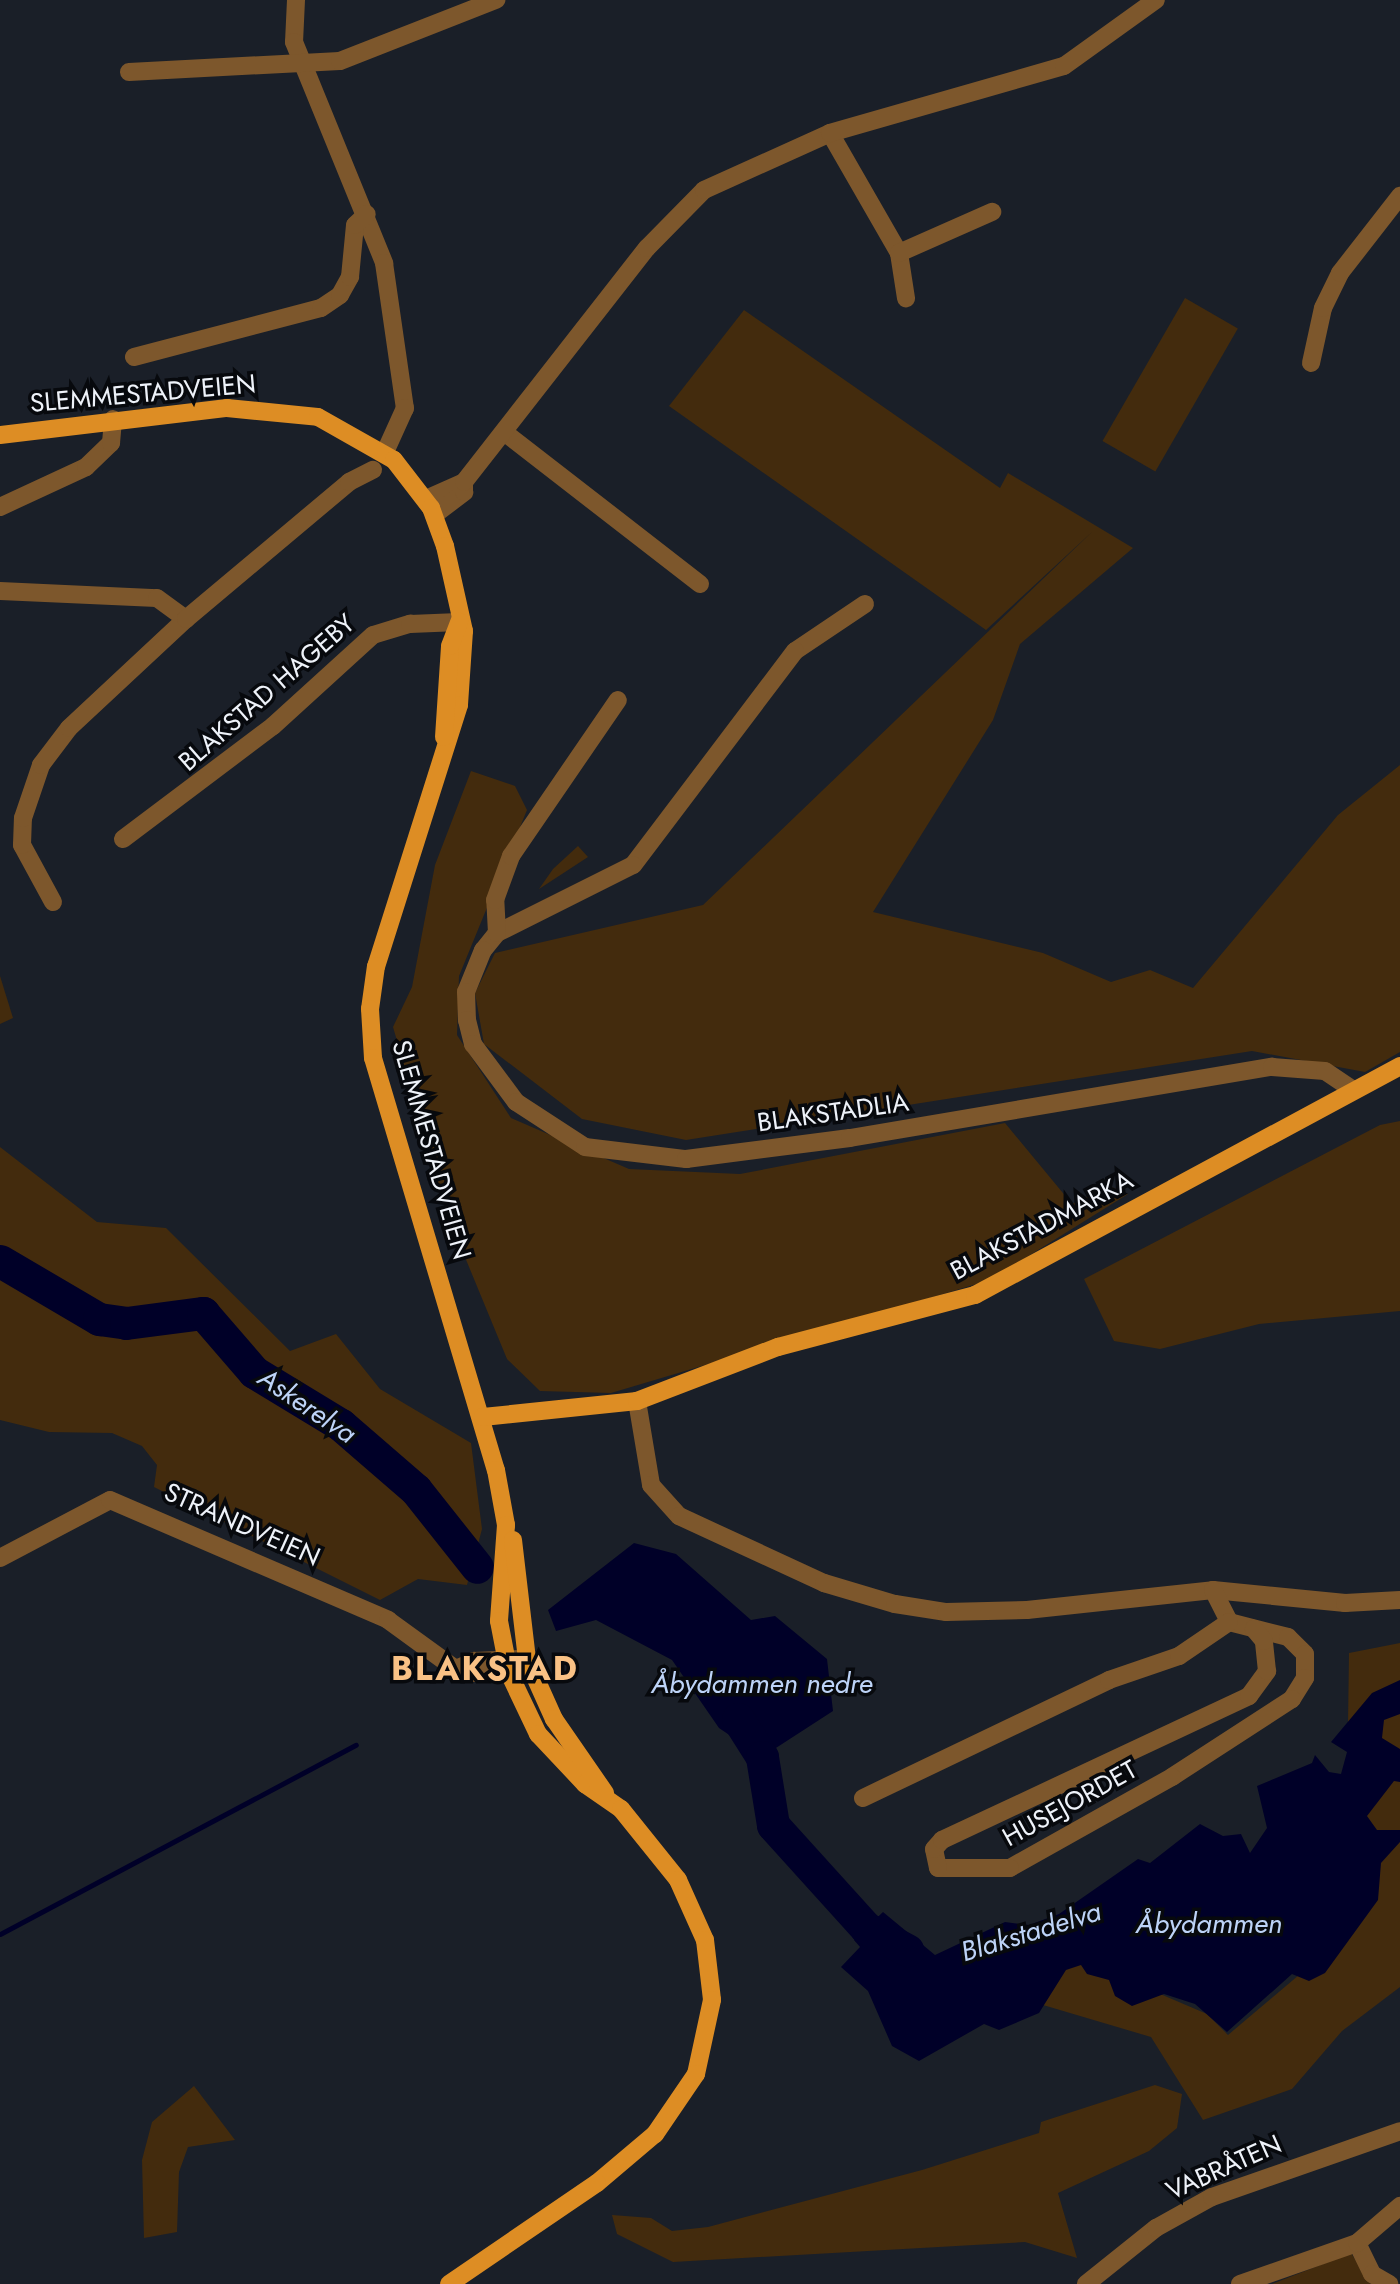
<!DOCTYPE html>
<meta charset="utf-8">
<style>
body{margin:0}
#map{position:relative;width:1400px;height:2284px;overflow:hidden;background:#1a1f28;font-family:Jost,sans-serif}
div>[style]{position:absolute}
.green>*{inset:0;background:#432b0d;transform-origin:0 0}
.water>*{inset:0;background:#000028}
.stream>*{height:5px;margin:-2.5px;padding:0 2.5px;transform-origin:2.5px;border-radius:2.5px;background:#000028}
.river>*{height:33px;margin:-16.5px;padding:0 16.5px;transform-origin:16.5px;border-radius:16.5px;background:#000028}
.minor>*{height:18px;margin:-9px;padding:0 9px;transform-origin:9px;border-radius:9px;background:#7d572c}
.major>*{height:18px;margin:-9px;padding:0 9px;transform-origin:9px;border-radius:9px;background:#dd8d24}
span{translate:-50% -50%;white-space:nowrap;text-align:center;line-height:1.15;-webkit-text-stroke:7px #07090d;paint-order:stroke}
.street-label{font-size:26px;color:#eef2f9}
.water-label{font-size:28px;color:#bdd3f7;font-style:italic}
.district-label{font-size:33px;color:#f9c185;font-weight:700;letter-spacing:2px}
</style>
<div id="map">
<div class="green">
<div style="left:1185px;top:298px;width:61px;height:165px;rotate:30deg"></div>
<div style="clip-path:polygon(744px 310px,1000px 488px,1008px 473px,1133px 548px,1020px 644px,993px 720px,873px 912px,1043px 953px,1111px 982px,1150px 970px,1193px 988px,1338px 815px,1400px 765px,1400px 1052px,1365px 1072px,1252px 1051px,686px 1140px,582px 1119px,484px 1044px,475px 993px,495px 953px,703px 905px,1093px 531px,986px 630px,669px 406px)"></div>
<div style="clip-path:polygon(471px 771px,515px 786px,527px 810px,459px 976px,457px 1035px,511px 1118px,629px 1169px,740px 1174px,1005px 1123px,1072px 1204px,1109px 1186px,1128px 1194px,990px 1280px,611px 1393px,540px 1391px,507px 1359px,448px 1216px,393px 1027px,412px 987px,435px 865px)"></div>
<div style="clip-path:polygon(578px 846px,588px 857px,539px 889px,553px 869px)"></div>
<div style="clip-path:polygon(0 976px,13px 1018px,0 1024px)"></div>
<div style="clip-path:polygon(1400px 1121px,1400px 1311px,1259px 1324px,1160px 1349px,1114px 1341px,1084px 1279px,1380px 1125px)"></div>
<div style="clip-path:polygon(0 1147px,97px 1222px,166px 1228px,290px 1351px,336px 1334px,380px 1389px,471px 1443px,482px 1529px,467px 1585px,418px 1579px,380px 1600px,154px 1487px,157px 1465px,142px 1446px,112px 1433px,49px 1432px,0 1420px)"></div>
<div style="clip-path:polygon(1400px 1643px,1400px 1987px,1342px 2031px,1292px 2089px,1203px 2120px,1151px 2037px,1043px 2005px,1062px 1952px,1207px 2014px,1228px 2035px,1345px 1936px,1349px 1653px)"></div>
<div style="clip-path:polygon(1155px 2085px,1182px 2094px,1177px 2128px,1149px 2151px,1058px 2193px,1077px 2258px,1025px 2242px,673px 2262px,617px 2234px,612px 2215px,651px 2218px,672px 2231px,708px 2227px,922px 2170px,1039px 2133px,1041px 2122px)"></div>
<div style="clip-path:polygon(194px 2086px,235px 2140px,188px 2147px,179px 2172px,177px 2232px,144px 2238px,142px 2160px,152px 2122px)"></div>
<div style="clip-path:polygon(1351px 2253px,1371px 2284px,1272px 2284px)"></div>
</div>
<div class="water">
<div style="clip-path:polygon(634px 1543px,676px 1554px,751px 1620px,775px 1616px,827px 1659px,833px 1711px,762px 1757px,719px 1728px,672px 1660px,596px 1620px,556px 1631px,548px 1610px)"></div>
<div style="clip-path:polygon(1400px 1680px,1400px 1714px,1384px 1720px,1382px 1738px,1400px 1749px,1400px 1782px,1394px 1781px,1367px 1816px,1377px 1830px,1400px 1830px,1400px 1842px,1381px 1863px,1378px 1900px,1325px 1973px,1309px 1981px,1292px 1974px,1227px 2032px,1195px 2004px,1164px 1994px,1132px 2006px,1115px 1996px,1109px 1980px,1087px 1974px,1081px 1965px,1066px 1970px,1039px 2013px,999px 2030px,984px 2024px,919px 2061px,892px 2046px,868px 1991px,841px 1967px,860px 1947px,854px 1940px,883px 1912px,935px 1955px,1005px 1922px,1029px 1925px,1059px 1914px,1138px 1859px,1150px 1863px,1200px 1824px,1223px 1836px,1241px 1834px,1250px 1853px,1267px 1828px,1257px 1786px,1312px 1763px,1315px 1755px,1329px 1772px,1341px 1774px,1347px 1752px,1331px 1742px,1372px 1693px)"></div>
</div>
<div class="stream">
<div style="left:0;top:1934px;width:403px;rotate:-28deg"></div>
</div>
<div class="river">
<div style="left:0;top:1261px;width:115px;rotate:30.4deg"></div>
<div style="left:99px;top:1319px;width:27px;rotate:8deg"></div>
<div style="left:126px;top:1323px;width:78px;rotate:-7.4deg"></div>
<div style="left:203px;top:1313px;width:78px;rotate:49.2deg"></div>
<div style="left:254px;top:1372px;width:102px;rotate:31.3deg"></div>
<div style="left:341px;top:1425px;width:99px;rotate:40.9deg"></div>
<div style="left:416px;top:1490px;width:98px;rotate:51.6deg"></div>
<div style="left:738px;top:1719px;width:45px;rotate:57.7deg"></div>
<div style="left:762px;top:1757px;width:69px;rotate:80.8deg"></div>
<div style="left:773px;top:1825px;width:139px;rotate:47.9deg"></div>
<div style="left:866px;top:1928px;width:47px;rotate:28.2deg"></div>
</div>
<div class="minor">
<div style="left:296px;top:0;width:42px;rotate:92.7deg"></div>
<div style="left:294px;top:42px;width:239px;rotate:67.8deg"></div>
<div style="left:384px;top:263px;width:147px;rotate:81.8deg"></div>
<div style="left:405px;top:408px;width:48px;rotate:114.4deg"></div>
<div style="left:129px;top:72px;width:211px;rotate:-3deg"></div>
<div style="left:340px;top:61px;width:168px;rotate:-21.4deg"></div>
<div style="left:830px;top:133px;width:138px;rotate:60.1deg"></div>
<div style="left:899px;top:253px;width:46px;rotate:81.2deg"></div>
<div style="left:899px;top:253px;width:102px;rotate:-23.8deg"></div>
<div style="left:134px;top:357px;width:193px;rotate:-14.7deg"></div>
<div style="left:321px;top:308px;width:23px;rotate:-34deg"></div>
<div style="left:340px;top:295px;width:21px;rotate:-61deg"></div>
<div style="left:350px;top:277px;width:52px;rotate:-84.5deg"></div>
<div style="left:355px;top:225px;width:16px;rotate:-43deg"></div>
<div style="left:1311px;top:363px;width:56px;rotate:-77.7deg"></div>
<div style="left:1323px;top:308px;width:39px;rotate:-64deg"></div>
<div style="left:1340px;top:273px;width:98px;rotate:-52.1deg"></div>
<div style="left:504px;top:432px;width:248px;rotate:37.8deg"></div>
<div style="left:426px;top:499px;width:42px;rotate:-24.1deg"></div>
<div style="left:0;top:507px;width:95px;rotate:-24.9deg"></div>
<div style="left:86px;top:467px;width:35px;rotate:-44deg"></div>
<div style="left:111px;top:443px;width:24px;rotate:-85deg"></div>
<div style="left:434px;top:515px;width:38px;rotate:-37deg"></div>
<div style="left:464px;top:492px;width:10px;rotate:-90deg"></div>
<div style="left:464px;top:482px;width:297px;rotate:-52deg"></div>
<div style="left:647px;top:248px;width:81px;rotate:-45.5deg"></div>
<div style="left:704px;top:190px;width:138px;rotate:-24.3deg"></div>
<div style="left:830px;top:133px;width:243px;rotate:-16deg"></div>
<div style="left:1064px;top:66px;width:113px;rotate:-35.7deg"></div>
<div style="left:0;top:591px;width:157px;rotate:2.6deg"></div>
<div style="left:157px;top:598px;width:36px;rotate:36deg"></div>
<div style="left:865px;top:604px;width:84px;rotate:146.1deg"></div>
<div style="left:795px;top:651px;width:268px;rotate:127.1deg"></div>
<div style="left:633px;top:865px;width:152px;rotate:153.4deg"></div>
<div style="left:497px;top:933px;width:22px;rotate:129deg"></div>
<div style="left:483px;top:950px;width:45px;rotate:112deg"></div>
<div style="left:466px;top:992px;width:28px;rotate:88deg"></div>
<div style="left:467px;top:1020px;width:25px;rotate:76deg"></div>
<div style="left:473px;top:1044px;width:72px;rotate:53.4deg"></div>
<div style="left:516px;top:1102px;width:82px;rotate:33.1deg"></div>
<div style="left:585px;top:1147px;width:102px;rotate:6.8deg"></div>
<div style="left:686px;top:1159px;width:165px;rotate:-7.3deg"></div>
<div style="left:850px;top:1138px;width:428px;rotate:-9.6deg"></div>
<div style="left:1272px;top:1067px;width:53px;rotate:4.3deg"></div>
<div style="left:1325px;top:1071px;width:34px;rotate:34deg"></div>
<div style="left:123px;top:839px;width:188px;rotate:-37deg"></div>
<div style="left:273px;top:726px;width:135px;rotate:-42.3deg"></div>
<div style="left:373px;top:635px;width:39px;rotate:-17deg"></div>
<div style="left:410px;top:624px;width:49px;rotate:-2.3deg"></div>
<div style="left:53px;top:902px;width:65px;rotate:-118.5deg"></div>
<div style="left:22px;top:845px;width:27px;rotate:-88deg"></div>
<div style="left:23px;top:818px;width:56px;rotate:-71.2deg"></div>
<div style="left:41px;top:765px;width:46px;rotate:-52.9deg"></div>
<div style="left:69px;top:728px;width:160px;rotate:-43deg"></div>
<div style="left:186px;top:619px;width:213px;rotate:-40deg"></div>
<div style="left:349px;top:482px;width:27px;rotate:-27deg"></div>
<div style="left:497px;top:933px;width:33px;rotate:-93deg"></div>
<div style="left:495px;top:900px;width:47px;rotate:-70deg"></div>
<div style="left:511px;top:856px;width:189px;rotate:-55.6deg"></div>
<div style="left:637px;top:1401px;width:85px;rotate:80.5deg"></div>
<div style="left:651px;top:1485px;width:42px;rotate:47.9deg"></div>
<div style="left:679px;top:1516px;width:160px;rotate:24.8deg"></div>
<div style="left:824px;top:1583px;width:74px;rotate:16.5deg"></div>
<div style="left:895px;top:1604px;width:52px;rotate:8.9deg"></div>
<div style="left:946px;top:1612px;width:81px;rotate:-1.4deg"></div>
<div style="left:1027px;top:1610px;width:187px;rotate:-6.1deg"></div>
<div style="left:1213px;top:1590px;width:133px;rotate:5.6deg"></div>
<div style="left:1345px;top:1603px;width:55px;rotate:-3.1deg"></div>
<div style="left:0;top:1558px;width:124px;rotate:-27.8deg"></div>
<div style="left:110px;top:1500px;width:303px;rotate:23.3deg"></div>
<div style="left:388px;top:1620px;width:90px;rotate:36deg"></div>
<div style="left:461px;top:1673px;width:48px"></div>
<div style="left:509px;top:1673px;width:23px;rotate:-38deg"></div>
<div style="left:1213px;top:1590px;width:36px;rotate:63deg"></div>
<div style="left:1229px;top:1622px;width:61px;rotate:14.3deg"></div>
<div style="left:1288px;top:1637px;width:24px;rotate:45deg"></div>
<div style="left:1305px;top:1654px;width:24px;rotate:90deg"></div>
<div style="left:1305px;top:1678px;width:25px;rotate:122deg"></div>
<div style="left:1292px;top:1699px;width:143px;rotate:147deg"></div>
<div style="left:1172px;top:1777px;width:186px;rotate:150.7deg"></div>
<div style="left:1010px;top:1868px;width:72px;rotate:180deg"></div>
<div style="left:938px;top:1868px;width:19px;rotate:-102deg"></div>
<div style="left:934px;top:1849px;width:12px;rotate:-48deg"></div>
<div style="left:942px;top:1840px;width:339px;rotate:-25.1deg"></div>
<div style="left:1249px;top:1696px;width:31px;rotate:-54deg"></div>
<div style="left:1267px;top:1671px;width:30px;rotate:-96deg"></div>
<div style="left:1264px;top:1641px;width:16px;rotate:-130deg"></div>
<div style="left:456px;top:1669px;width:20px;rotate:-24deg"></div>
<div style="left:474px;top:1661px;width:46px;rotate:-2.5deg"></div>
<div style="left:863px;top:1798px;width:273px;rotate:-25.6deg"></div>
<div style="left:1109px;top:1680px;width:74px;rotate:-18.9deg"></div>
<div style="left:1179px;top:1656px;width:60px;rotate:-34.2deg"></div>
<div style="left:1357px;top:2243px;width:34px;rotate:64deg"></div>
<div style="left:1372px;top:2274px;width:20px;rotate:30deg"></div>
<div style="left:1086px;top:2284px;width:90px;rotate:-38.7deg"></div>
<div style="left:1156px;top:2228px;width:64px;rotate:-29deg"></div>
<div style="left:1212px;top:2197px;width:199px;rotate:-19.3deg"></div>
<div style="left:1240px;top:2284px;width:124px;rotate:-19.3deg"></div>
<div style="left:1357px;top:2243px;width:57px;rotate:-40.7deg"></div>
</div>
<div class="major">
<div style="left:0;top:435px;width:229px;rotate:-6.8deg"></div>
<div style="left:227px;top:408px;width:91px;rotate:5.6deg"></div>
<div style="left:318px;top:417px;width:87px;rotate:29.5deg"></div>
<div style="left:394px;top:460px;width:61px;rotate:52.4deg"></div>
<div style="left:431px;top:508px;width:40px;rotate:69.8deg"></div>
<div style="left:445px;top:546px;width:87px;rotate:77.4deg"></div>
<div style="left:464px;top:631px;width:74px;rotate:93.9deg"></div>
<div style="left:459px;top:705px;width:274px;rotate:107.6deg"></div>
<div style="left:376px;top:966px;width:43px;rotate:97.9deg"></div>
<div style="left:370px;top:1009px;width:49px;rotate:86.5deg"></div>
<div style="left:373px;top:1058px;width:430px;rotate:73.4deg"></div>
<div style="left:496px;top:1470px;width:56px;rotate:79.7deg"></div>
<div style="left:506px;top:1525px;width:96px;rotate:94.2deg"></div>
<div style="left:499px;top:1621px;width:53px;rotate:79.1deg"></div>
<div style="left:509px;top:1673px;width:68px;rotate:64.6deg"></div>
<div style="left:538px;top:1734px;width:69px;rotate:46.8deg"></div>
<div style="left:585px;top:1784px;width:44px;rotate:34.8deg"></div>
<div style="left:621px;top:1809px;width:91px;rotate:51.2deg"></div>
<div style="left:678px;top:1880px;width:66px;rotate:65.8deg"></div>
<div style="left:705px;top:1940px;width:60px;rotate:83.3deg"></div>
<div style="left:712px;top:2000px;width:76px;rotate:102.2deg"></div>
<div style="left:696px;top:2074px;width:73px;rotate:124.3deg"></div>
<div style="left:655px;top:2134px;width:76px;rotate:139.8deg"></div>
<div style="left:597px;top:2183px;width:179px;rotate:145.7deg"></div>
<div style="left:444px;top:737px;width:91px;rotate:-86.2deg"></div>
<div style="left:450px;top:646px;width:26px;rotate:-69deg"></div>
<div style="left:483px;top:1417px;width:155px;rotate:-5.9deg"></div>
<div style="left:637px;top:1401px;width:151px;rotate:-21deg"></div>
<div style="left:778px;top:1347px;width:204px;rotate:-14.8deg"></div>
<div style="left:975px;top:1295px;width:483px;rotate:-28.3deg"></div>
<div style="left:513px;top:1540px;width:120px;rotate:83.3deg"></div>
<div style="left:527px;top:1659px;width:66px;rotate:65.8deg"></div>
<div style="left:554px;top:1719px;width:90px;rotate:55.4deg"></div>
</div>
<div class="street-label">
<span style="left:143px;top:394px;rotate:-5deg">SLEMMESTADVEIEN</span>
<span style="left:267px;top:693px;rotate:-41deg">BLAKSTAD HAGEBY</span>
<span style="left:833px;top:1113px;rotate:-8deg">BLAKSTADLIA</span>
<span style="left:431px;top:1150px;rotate:74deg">SLEMMESTADVEIEN</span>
<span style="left:1042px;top:1226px;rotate:-28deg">BLAKSTADMARKA</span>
<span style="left:242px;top:1525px;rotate:24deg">STRANDVEIEN</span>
<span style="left:1070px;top:1804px;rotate:-29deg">HUSEJORDET</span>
<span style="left:1224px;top:2168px;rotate:-24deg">VABRÅTEN</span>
</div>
<div class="water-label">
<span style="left:307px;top:1406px;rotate:34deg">Askerelva</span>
<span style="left:762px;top:1684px">Åbydammen nedre</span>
<span style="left:1209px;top:1924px">Åbydammen</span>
<span style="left:1031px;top:1932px;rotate:-17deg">Blakstadelva</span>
</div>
<div class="district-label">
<span style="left:485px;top:1669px">BLAKSTAD</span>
</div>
</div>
